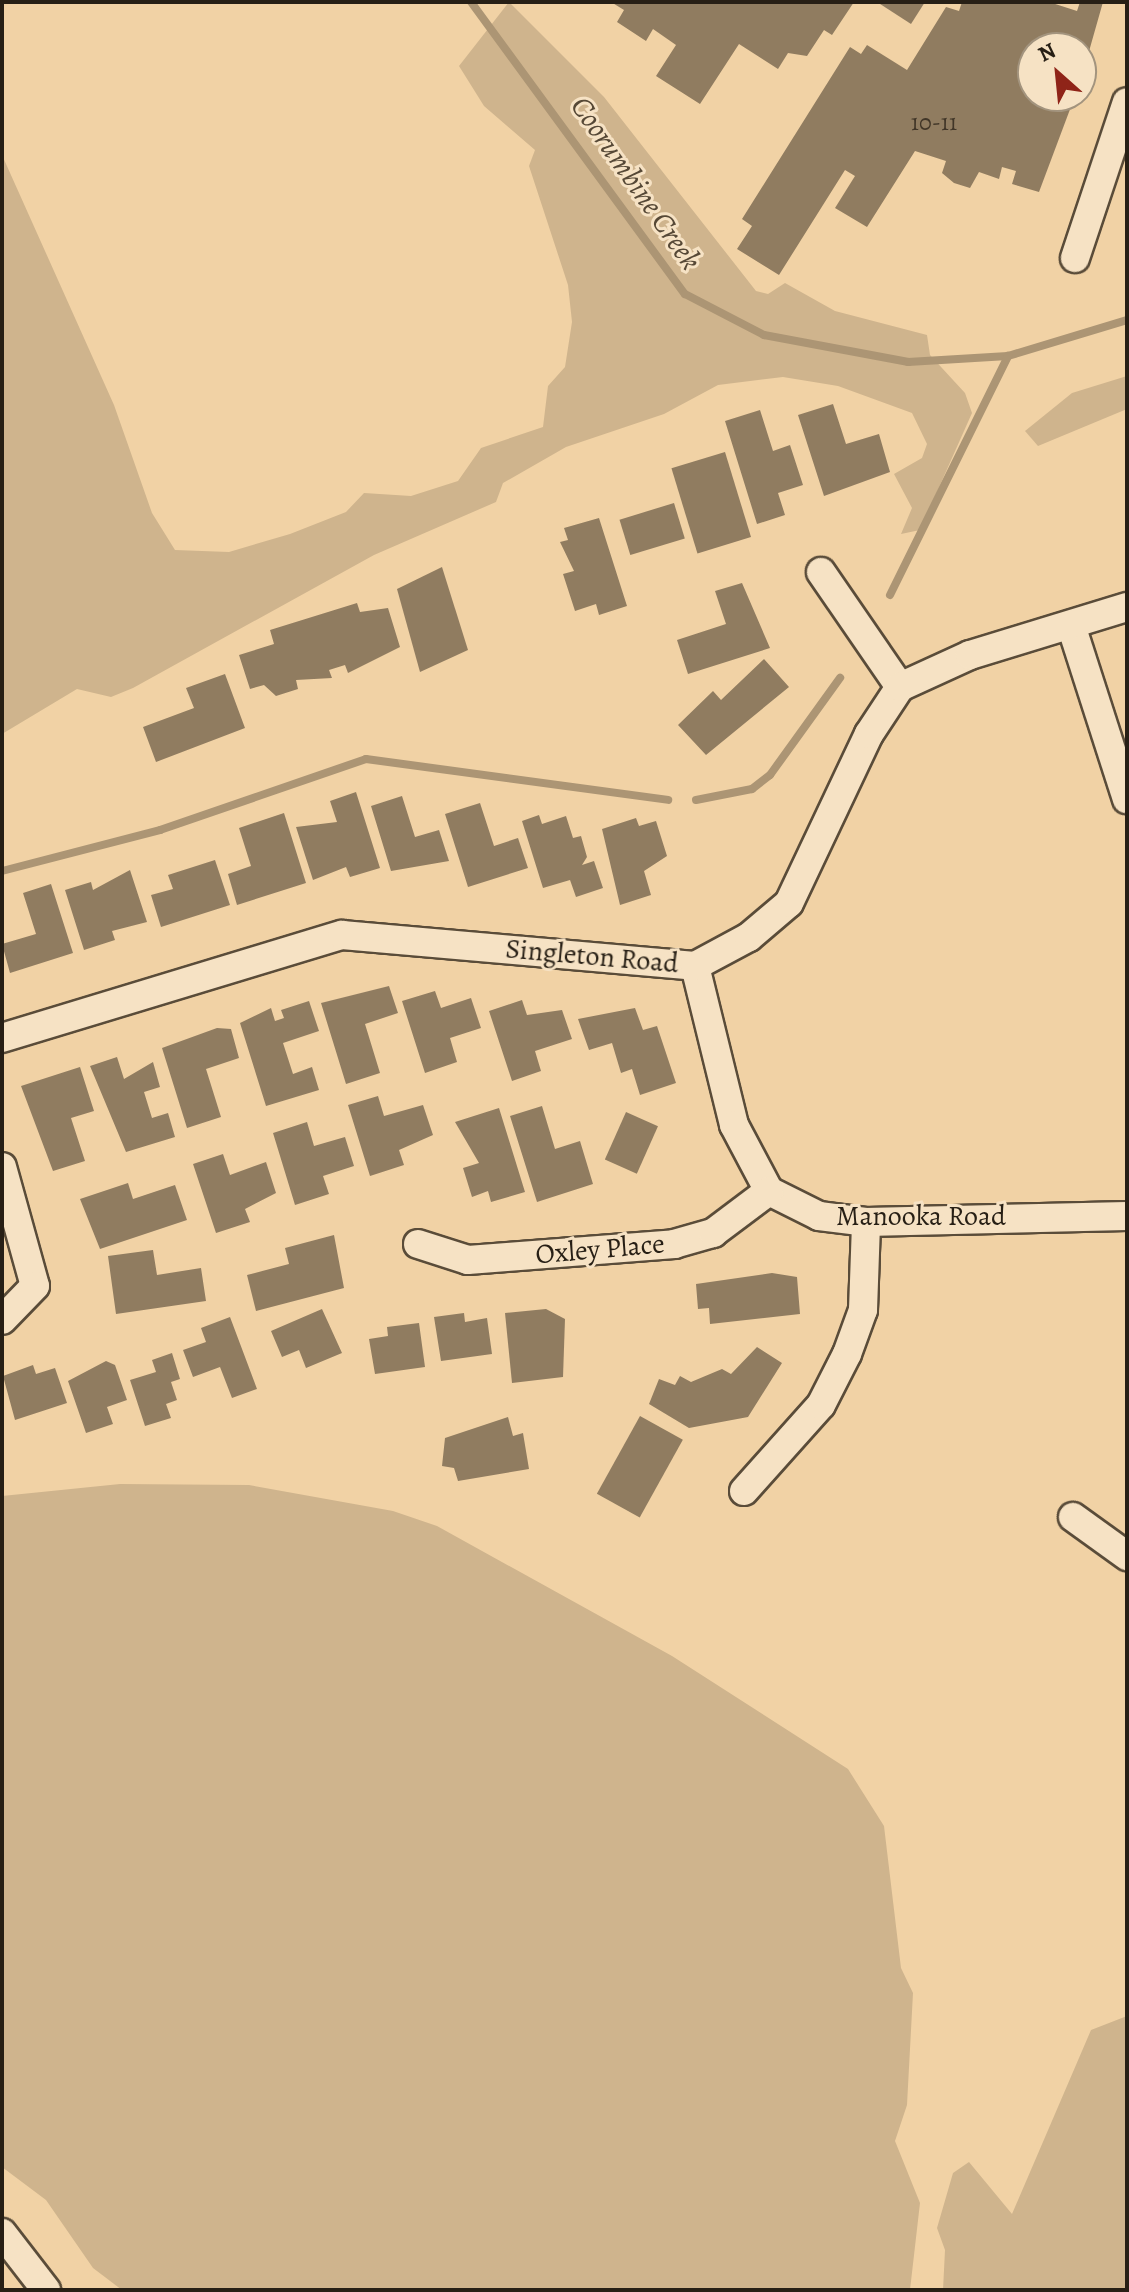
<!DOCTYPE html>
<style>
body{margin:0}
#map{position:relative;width:1129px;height:2292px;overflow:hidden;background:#f1d2a5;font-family:Alegreya,serif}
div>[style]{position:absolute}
.green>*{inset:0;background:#cfb48d}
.stream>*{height:8px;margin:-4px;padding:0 4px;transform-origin:4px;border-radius:4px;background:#ac9574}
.building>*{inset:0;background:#907c60;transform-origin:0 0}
.roads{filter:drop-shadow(2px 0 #5a4c39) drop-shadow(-2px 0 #5a4c39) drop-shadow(0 2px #5a4c39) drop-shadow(0 -2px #5a4c39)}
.street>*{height:28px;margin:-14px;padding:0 14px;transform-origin:14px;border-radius:14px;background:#f6e2c4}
span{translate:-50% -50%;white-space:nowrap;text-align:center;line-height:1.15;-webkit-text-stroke:6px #f6e2c4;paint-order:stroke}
.number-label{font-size:24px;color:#413628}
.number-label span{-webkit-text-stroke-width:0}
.street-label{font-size:28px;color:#271f15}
.water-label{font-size:30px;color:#564836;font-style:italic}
.frame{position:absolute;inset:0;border:4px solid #271f15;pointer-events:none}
.north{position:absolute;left:1017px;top:32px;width:80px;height:80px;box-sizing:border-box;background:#f6e2c4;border:2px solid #a3947e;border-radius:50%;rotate:333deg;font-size:22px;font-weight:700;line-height:32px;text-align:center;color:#271f15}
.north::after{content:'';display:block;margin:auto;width:28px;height:36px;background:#8f2418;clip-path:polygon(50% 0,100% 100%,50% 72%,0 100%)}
</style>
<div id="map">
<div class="green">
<div style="clip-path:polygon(509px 2px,604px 97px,756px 291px,768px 294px,785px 283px,835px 311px,927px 335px,930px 355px,965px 393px,972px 413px,920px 530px,901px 534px,912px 508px,894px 474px,922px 458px,927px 444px,912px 413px,838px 386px,783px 377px,718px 385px,664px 414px,566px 447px,503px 483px,496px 502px,374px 555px,133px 688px,111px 697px,77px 689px,2px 734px,2px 155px,114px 405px,152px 513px,175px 550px,229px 552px,290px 534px,346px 512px,364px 493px,411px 496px,458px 481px,481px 448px,543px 427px,548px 386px,565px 367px,572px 322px,568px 285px,529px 166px,535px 150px,484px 106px,459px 66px)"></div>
<div style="clip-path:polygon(1127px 376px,1127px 409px,1038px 446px,1025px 431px,1072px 393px)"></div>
<div style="clip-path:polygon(120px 1484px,249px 1485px,393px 1511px,437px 1526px,672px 1656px,848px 1769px,884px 1826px,901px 1968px,913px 1993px,907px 2105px,895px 2141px,920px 2203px,910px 2290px,122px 2290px,93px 2268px,46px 2200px,2px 2167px,2px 1496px)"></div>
<div style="clip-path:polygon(1127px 2016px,1127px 2290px,943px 2290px,945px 2250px,937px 2228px,953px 2173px,969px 2162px,1012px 2214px,1091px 2030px)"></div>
</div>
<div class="stream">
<div style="left:471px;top:2px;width:362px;rotate:53.8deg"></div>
<div style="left:685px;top:294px;width:89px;rotate:27.4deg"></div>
<div style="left:764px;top:335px;width:147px;rotate:10.6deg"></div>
<div style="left:908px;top:362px;width:100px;rotate:-3.4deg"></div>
<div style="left:1008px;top:356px;width:124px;rotate:-16.8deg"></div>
<div style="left:890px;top:595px;width:267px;rotate:-63.7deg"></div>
<div style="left:696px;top:800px;width:57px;rotate:-11.1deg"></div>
<div style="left:752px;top:789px;width:23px;rotate:-38deg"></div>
<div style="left:770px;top:775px;width:120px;rotate:-54.2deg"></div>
<div style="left:2px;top:871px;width:163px;rotate:-14.5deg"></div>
<div style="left:160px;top:830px;width:218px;rotate:-19deg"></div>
<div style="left:366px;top:759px;width:305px;rotate:7.7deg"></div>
</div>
<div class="building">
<div style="clip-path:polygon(611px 2px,854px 2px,832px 35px,824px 30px,807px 56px,788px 53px,778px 69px,739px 44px,700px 104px,656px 76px,676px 45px,653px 29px,646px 41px,617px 22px,624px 10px)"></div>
<div style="clip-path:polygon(877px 2px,925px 2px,911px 24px)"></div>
<div style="clip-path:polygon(962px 2px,1049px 2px,1077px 11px,1080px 2px,1103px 2px,1082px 76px,1081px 48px,1033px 48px,1033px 96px,1075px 96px,1039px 192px,1012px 184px,1016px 171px,1002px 167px,999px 179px,979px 172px,970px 188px,954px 183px,942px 173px,946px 161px,915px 151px,867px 227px,835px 208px,855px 176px,845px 170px,779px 275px,737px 249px,752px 226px,742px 219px,850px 47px,861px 54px,867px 45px,907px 70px,946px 7px,959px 11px)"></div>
<div style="clip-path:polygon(833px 404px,846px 444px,879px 434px,890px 472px,824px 496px,798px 415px)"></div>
<div style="clip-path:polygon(760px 410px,773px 451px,790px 445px,803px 485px,778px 493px,785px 515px,757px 524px,725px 421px)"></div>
<div style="left:725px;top:452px;width:89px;height:56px;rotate:73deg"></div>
<div style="left:674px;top:503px;width:37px;height:57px;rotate:73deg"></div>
<div style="clip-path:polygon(599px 518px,627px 606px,599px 615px,596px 604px,575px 611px,563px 574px,574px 571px,560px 542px,568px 540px,564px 528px)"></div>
<div style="clip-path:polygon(442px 567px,468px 650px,420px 672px,397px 589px)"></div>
<div style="clip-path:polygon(742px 583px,770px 648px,688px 674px,677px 640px,726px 624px,715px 591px)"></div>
<div style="clip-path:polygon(357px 603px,360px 612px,388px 608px,400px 647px,348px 673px,345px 665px,329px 670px,332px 678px,296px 680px,298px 689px,276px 696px,264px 685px,250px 689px,239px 655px,274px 644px,270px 630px)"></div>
<div style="clip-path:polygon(764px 659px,789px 687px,706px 755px,678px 725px,713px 691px,721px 700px)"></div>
<div style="clip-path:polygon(225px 674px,245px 728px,156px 762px,143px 727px,194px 708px,186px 688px)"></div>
<div style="clip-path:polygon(356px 792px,380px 868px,350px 877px,346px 867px,313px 880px,296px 827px,337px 822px,330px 801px)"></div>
<div style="clip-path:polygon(402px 796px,415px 837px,439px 830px,449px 861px,391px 871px,371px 806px)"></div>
<div style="clip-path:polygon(480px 803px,494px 846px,518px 838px,528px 868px,468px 887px,445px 814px)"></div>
<div style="clip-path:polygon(284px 813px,306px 883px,237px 905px,228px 874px,251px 866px,239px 828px)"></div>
<div style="clip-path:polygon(539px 815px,542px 824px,566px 816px,573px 838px,581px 836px,587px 857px,582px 865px,594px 861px,603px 888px,576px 897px,570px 880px,543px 888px,522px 821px)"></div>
<div style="clip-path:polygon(636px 818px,639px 826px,656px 821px,667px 856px,644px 871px,651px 895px,620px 905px,602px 829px)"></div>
<div style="clip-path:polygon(215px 860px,230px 905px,161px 927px,151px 895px,173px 889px,168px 875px)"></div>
<div style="clip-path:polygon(130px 870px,147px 922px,112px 931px,115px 940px,84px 950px,65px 890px,91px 882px,93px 890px)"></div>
<div style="clip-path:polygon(51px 884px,73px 953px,10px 973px,2px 944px,36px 934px,23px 893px)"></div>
<div style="clip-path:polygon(389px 986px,398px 1013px,365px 1024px,380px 1073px,346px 1084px,321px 1003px)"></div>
<div style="clip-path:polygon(435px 991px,441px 1008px,471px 998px,481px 1028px,450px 1038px,457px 1062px,425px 1073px,402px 1001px)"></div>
<div style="clip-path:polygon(522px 1000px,527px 1015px,562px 1010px,572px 1039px,535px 1051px,541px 1071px,512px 1081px,489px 1011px)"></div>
<div style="clip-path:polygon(309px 1001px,319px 1031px,283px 1043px,293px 1074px,312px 1067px,319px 1090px,266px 1106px,240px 1023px,271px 1008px,275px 1021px,284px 1018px,281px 1010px)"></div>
<div style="clip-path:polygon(635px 1008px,643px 1030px,657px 1026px,676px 1083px,640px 1095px,632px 1069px,621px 1073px,612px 1043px,589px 1050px,578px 1019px)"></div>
<div style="clip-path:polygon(217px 1028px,231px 1029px,239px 1058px,206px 1069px,221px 1117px,187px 1128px,162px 1048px)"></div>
<div style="clip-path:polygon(117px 1057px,124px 1079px,153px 1062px,160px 1087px,144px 1092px,152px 1118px,168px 1113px,175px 1137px,126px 1152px,90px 1066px)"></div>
<div style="clip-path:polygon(80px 1067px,94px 1111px,71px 1118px,85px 1161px,53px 1171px,21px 1086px)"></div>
<div style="clip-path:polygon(378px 1096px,384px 1116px,423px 1105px,433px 1135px,399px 1150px,404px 1165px,370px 1176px,348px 1105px)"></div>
<div style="clip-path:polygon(542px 1106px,555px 1149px,580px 1141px,593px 1184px,537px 1202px,510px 1116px)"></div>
<div style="clip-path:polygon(499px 1108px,525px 1192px,491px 1202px,488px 1191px,472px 1197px,463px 1168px,479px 1163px,455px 1122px)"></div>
<div style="left:626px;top:1112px;width:35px;height:52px;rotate:24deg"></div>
<div style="clip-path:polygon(307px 1122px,314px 1146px,345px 1137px,354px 1166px,323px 1176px,329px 1194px,295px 1205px,273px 1133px)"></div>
<div style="clip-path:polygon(223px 1154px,230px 1175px,266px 1162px,276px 1193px,245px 1209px,250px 1222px,216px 1233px,193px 1164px)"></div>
<div style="clip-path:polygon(128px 1183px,133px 1199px,175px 1185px,187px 1220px,100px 1249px,80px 1199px)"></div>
<div style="clip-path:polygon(334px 1235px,344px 1288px,256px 1311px,247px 1275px,289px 1264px,285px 1248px)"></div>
<div style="clip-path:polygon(153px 1250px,157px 1275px,201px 1268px,206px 1301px,116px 1314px,108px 1256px)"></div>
<div style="clip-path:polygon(772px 1273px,797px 1277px,800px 1314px,710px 1324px,709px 1308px,698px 1309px,696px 1284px)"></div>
<div style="clip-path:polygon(322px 1309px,342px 1353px,306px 1368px,299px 1350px,282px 1357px,271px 1331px)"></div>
<div style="clip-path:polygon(546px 1309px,565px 1319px,563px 1377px,512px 1383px,505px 1313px)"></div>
<div style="clip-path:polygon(464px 1313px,465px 1322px,487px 1318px,492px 1354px,441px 1361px,434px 1317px)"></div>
<div style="clip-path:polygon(230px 1317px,257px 1389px,232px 1398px,220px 1367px,193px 1377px,183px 1350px,206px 1342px,201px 1328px)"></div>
<div style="clip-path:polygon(419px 1323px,425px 1367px,375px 1374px,369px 1339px,388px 1336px,387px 1327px)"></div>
<div style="clip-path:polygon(757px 1347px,782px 1363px,748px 1417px,689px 1428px,649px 1404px,659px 1379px,675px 1385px,680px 1376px,691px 1382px,722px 1369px,731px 1374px)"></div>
<div style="clip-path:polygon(172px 1353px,180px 1379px,171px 1382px,177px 1400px,166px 1404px,171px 1418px,145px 1426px,130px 1380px,156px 1372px,152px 1360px)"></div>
<div style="clip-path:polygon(106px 1361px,115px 1365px,127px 1400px,107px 1407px,113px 1424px,86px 1433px,68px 1381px)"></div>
<div style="clip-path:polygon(33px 1365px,36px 1374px,55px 1368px,67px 1403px,15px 1420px,3px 1376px)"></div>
<div style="left:640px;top:1416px;width:49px;height:89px;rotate:29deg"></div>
<div style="clip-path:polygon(508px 1417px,513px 1436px,523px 1433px,529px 1469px,458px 1481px,454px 1468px,442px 1466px,445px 1438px)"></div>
</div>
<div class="roads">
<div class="street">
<div style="left:1075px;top:258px;width:164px;rotate:-71.6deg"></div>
<div style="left:821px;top:572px;width:140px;rotate:55.5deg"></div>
<div style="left:1071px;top:625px;width:183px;rotate:72.2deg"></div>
<div style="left:695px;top:966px;width:164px;rotate:76.2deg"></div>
<div style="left:734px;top:1125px;width:75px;rotate:62.1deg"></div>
<div style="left:769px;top:1191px;width:56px;rotate:26.6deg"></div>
<div style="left:819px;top:1216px;width:47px;rotate:7.3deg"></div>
<div style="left:866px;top:1222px;width:261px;rotate:-1.3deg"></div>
<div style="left:2px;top:1038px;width:355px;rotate:-16.9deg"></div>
<div style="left:342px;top:935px;width:354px;rotate:5deg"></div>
<div style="left:695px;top:966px;width:61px;rotate:-28.2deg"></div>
<div style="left:749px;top:937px;width:52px;rotate:-40.4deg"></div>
<div style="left:789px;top:903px;width:187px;rotate:-64.7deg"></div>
<div style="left:869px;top:734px;width:56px;rotate:-56.6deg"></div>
<div style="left:900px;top:687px;width:77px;rotate:-24.6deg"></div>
<div style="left:970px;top:655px;width:164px;rotate:-17deg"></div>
<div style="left:2px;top:1167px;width:123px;rotate:74.5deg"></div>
<div style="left:35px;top:1286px;width:47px;rotate:134.1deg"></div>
<div style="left:418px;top:1244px;width:52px;rotate:17.7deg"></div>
<div style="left:468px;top:1260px;width:207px;rotate:-4.4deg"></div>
<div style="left:674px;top:1244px;width:41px;rotate:-15.8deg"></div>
<div style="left:713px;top:1233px;width:70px;rotate:-36.9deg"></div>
<div style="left:744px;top:1491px;width:115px;rotate:-48.2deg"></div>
<div style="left:821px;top:1405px;width:57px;rotate:-63deg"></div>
<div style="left:847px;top:1354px;width:47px;rotate:-70deg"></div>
<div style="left:863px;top:1310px;width:88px;rotate:-88deg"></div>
<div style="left:1073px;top:1517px;width:67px;rotate:35.8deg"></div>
<div style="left:2px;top:2233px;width:72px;rotate:52.3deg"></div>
</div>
</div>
<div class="number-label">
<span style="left:934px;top:123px">10-11</span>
</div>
<div class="street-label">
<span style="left:592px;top:956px;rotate:5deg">Singleton Road</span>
<span style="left:921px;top:1216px">Manooka Road</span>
<span style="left:600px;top:1249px;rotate:-5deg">Oxley Place</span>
</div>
<div class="water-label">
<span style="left:636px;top:183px;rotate:55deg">Coorumbine Creek</span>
</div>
<div class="frame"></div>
<div class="north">N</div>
</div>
